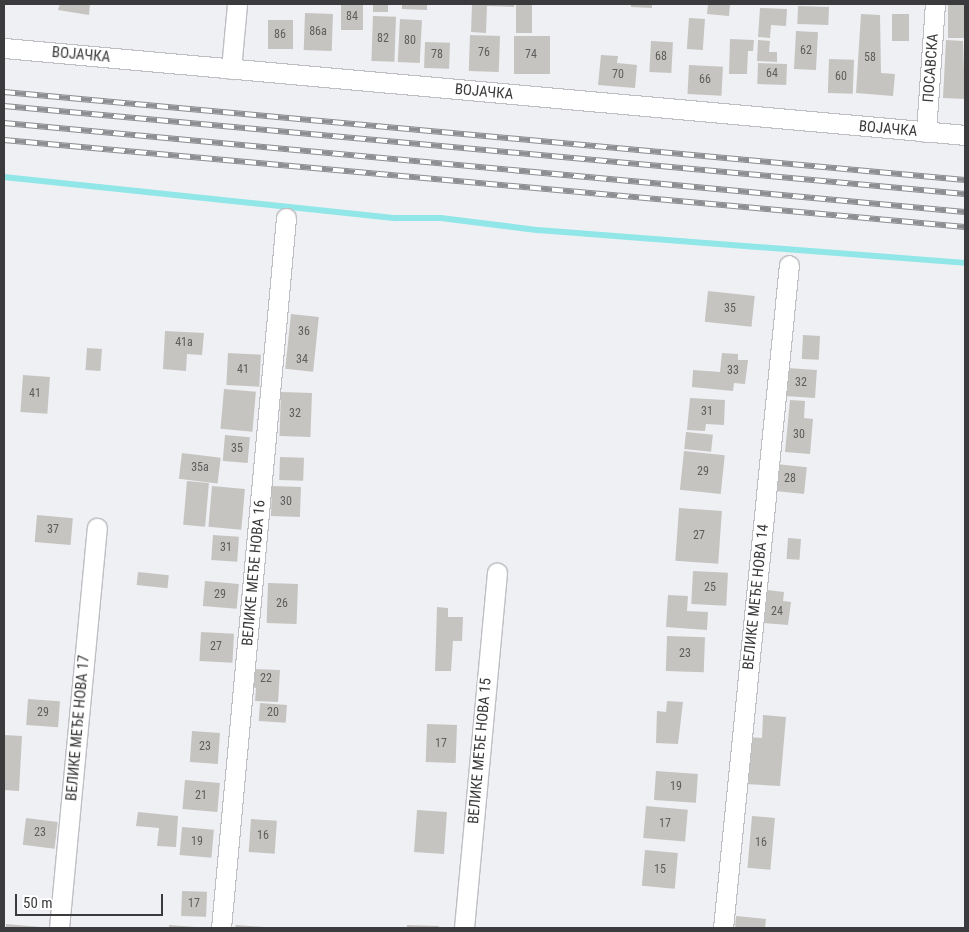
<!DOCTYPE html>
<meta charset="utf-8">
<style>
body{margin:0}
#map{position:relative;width:969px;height:932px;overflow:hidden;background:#eef0f4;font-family:"Roboto Condensed",sans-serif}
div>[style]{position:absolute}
.stream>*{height:5.5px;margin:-2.75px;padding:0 2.75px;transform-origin:2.75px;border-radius:2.75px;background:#91e7e7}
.building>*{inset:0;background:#c6c4c0;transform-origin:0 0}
.roads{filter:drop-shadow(1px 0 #bebfc3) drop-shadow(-1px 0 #bebfc3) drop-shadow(0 1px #bebfc3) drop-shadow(0 -1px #bebfc3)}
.street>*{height:19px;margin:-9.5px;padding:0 9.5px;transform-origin:9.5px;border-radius:9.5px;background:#fff}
.rail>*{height:5.5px;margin-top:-2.75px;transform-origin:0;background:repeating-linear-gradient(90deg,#fff 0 11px,#8d8e91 0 22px);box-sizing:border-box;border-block:1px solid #8d8e91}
span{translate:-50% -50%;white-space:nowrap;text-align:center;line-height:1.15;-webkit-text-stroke:4px #fff;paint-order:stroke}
.number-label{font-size:12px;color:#5e5d5e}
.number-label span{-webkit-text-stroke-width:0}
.street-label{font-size:15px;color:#3b3b3d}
.frame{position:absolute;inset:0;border:5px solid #3b3b3d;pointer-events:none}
.scale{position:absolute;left:15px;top:894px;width:148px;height:22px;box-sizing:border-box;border:2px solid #3b3b3d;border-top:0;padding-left:6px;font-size:15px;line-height:18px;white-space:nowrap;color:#3b3b3d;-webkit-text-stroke:4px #fff;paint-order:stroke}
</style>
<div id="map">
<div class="stream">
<div style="left:4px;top:177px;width:394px;rotate:6deg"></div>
<div style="left:396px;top:218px;width:45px"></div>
<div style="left:441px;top:218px;width:98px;rotate:7.1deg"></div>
<div style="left:538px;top:230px;width:428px;rotate:4.4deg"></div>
</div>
<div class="building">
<div style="clip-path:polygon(60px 4px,90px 4px,89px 15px,58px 10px)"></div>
<div style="left:341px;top:4px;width:22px;height:26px"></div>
<div style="left:373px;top:4px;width:15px;height:8px"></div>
<div style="clip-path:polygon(402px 4px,427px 4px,427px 10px,402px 9px)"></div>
<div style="clip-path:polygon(472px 4px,514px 4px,514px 7px,487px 6px,486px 33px,471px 32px)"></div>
<div style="left:516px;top:4px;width:16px;height:29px"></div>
<div style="clip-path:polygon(631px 4px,652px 4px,652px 8px,631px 7px)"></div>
<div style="clip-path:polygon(708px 4px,730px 4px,729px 16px,707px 14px)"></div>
<div style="left:948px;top:4px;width:17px;height:34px"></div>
<div style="left:798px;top:6px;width:31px;height:18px;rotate:2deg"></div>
<div style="clip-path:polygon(760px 8px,787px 9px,786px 26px,771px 25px,770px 38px,758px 37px)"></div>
<div style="left:305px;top:13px;width:28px;height:37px;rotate:2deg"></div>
<div style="clip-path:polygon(861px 14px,880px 15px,881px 73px,895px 74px,893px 96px,856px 93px)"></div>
<div style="left:892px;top:14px;width:17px;height:27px"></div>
<div style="left:373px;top:16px;width:23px;height:45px;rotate:2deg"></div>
<div style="left:689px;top:18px;width:16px;height:31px;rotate:4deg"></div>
<div style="left:400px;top:19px;width:22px;height:43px;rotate:3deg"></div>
<div style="left:268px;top:20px;width:25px;height:29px"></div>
<div style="left:796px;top:31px;width:22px;height:38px;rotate:3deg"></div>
<div style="left:470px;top:35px;width:30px;height:36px;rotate:2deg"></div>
<div style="left:514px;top:36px;width:36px;height:38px"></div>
<div style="clip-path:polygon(730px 39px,754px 40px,753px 51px,748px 51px,747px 74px,729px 74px)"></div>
<div style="clip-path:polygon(758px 40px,770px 41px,769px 52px,777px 52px,777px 62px,757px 61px)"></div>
<div style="clip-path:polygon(946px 40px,963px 41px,965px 99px,943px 98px)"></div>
<div style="left:651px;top:41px;width:22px;height:31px;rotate:3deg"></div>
<div style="left:425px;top:42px;width:25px;height:26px;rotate:2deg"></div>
<div style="clip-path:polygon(601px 55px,618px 56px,617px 63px,637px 65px,635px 88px,598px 85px)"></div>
<div style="left:829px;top:59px;width:25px;height:34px;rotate:2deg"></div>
<div style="left:758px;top:63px;width:29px;height:21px;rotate:2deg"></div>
<div style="left:689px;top:65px;width:34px;height:29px;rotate:3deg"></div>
<div style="left:708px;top:291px;width:47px;height:31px;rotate:6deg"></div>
<div style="left:291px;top:314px;width:28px;height:55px;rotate:6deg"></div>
<div style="clip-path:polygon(165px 331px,204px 333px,202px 355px,187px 354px,186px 371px,163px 369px)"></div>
<div style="left:803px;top:335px;width:17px;height:24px;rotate:3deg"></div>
<div style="left:87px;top:348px;width:15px;height:22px;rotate:4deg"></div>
<div style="left:228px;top:353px;width:33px;height:32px;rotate:3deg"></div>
<div style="clip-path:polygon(722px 353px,738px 354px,738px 360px,748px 360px,745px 384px,734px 383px,733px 391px,692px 387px,693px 370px,720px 372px)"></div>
<div style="left:787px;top:368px;width:30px;height:28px;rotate:4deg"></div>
<div style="left:23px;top:375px;width:27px;height:37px;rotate:4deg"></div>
<div style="left:224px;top:389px;width:32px;height:40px;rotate:5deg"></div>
<div style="left:281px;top:392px;width:31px;height:44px;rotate:2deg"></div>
<div style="clip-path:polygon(690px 398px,725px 400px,724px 425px,706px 424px,705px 431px,687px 430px)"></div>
<div style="clip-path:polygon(790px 400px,805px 401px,804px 418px,813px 419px,810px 454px,785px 452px)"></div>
<div style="left:686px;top:432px;width:27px;height:17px;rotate:6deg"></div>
<div style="left:225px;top:435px;width:25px;height:26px;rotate:5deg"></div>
<div style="left:684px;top:451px;width:41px;height:39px;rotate:6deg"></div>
<div style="left:182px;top:453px;width:39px;height:26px;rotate:7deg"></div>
<div style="left:280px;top:457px;width:24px;height:23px;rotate:2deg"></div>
<div style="left:776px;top:464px;width:31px;height:27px;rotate:6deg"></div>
<div style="left:187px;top:481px;width:22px;height:44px;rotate:5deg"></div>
<div style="left:212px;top:486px;width:33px;height:41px;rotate:5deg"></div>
<div style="left:272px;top:486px;width:29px;height:30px;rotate:2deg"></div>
<div style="left:679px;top:508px;width:43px;height:53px;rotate:4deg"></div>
<div style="left:37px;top:515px;width:36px;height:27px;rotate:5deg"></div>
<div style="left:213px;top:535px;width:26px;height:25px;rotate:4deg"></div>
<div style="left:788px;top:538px;width:13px;height:21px;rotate:4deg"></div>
<div style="left:693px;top:571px;width:35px;height:33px;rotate:3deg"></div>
<div style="left:138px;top:572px;width:31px;height:13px;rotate:6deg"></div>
<div style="left:205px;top:581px;width:34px;height:25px;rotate:5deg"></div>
<div style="left:268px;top:583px;width:30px;height:40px;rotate:2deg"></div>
<div style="clip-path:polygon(767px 590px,784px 592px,783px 601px,791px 602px,788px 625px,763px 623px)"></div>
<div style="clip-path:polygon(668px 595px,688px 596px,687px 611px,708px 612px,707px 630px,666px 627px)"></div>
<div style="clip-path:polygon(437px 607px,448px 608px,448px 617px,463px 617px,462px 641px,453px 641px,451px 671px,435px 671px,436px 641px,448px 642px,436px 641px)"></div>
<div style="left:201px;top:632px;width:33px;height:29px;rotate:3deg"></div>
<div style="left:667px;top:636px;width:38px;height:35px;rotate:2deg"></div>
<div style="clip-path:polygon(252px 669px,280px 670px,278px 702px,255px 701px,256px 688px,251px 687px)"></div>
<div style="left:28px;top:699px;width:32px;height:26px;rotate:4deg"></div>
<div style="clip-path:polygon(667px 701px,683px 702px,678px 744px,656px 743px,657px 711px,666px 712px)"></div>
<div style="left:260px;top:703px;width:27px;height:18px;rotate:4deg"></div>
<div style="clip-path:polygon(763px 715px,786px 717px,780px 786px,744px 784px,748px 737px,762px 738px)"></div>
<div style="left:427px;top:724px;width:30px;height:38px;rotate:2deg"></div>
<div style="left:192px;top:731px;width:28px;height:31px;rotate:4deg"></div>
<div style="clip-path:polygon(4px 735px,22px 736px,19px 791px,4px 790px)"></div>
<div style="left:656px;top:771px;width:42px;height:29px;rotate:4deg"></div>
<div style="left:185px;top:780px;width:35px;height:29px;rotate:5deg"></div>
<div style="left:646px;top:806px;width:42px;height:32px;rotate:5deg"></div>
<div style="left:417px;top:810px;width:30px;height:42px;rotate:4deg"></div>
<div style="clip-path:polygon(138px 812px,178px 816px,176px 847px,157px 846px,159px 828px,136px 826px)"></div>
<div style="left:752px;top:816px;width:23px;height:52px;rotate:5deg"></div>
<div style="left:26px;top:818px;width:32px;height:27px;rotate:7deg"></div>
<div style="left:251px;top:819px;width:26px;height:33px;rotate:4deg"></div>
<div style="left:182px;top:827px;width:32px;height:28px;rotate:5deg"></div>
<div style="left:645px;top:850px;width:33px;height:36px;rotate:5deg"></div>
<div style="left:182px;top:891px;width:25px;height:25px;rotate:2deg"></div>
<div style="clip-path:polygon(736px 916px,766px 919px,765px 928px,735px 928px)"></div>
<div style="clip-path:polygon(6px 924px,41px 927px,41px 928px,6px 928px)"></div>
<div style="clip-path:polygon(169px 925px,196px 927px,196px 928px,169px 928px)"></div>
<div style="clip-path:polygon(236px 925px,265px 927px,265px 928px,235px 928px)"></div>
<div style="clip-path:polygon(407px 925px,439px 926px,438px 928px,407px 928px)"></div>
</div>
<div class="roads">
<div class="street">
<div style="left:4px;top:48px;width:965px;rotate:5.17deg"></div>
<div style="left:231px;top:69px;width:65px;rotate:-84.7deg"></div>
<div style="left:926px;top:132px;width:128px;rotate:-86deg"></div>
<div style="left:59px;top:928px;width:402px;rotate:-84.6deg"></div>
<div style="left:221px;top:928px;width:713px;rotate:-84.77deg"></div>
<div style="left:464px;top:928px;width:357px;rotate:-84.7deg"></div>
<div style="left:723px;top:928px;width:666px;rotate:-84.32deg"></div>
</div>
</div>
<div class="rail">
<div style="left:4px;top:92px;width:965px;rotate:5.23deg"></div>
<div style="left:4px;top:106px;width:965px;rotate:5.23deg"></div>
<div style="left:4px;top:123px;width:965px;rotate:5.29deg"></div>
<div style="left:4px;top:140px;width:965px;rotate:5.17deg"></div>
</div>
<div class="number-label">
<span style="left:352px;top:17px">84</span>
<span style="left:318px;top:32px">86a</span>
<span style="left:280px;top:35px">86</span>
<span style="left:383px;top:39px">82</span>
<span style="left:410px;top:41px">80</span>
<span style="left:806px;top:51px">62</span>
<span style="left:484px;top:53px">76</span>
<span style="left:437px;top:55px">78</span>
<span style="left:531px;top:55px">74</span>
<span style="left:661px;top:57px">68</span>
<span style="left:870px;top:58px">58</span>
<span style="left:772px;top:74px">64</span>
<span style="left:618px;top:75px">70</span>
<span style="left:841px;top:77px">60</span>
<span style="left:705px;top:80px">66</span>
<span style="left:730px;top:309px">35</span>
<span style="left:304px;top:332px">36</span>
<span style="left:184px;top:343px">41a</span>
<span style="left:302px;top:360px">34</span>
<span style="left:243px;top:370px">41</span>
<span style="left:733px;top:371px">33</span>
<span style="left:801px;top:383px">32</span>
<span style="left:35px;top:394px">41</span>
<span style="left:707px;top:412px">31</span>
<span style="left:295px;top:414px">32</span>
<span style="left:799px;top:435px">30</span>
<span style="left:237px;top:449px">35</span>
<span style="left:200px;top:468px">35a</span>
<span style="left:703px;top:472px">29</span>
<span style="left:790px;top:479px">28</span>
<span style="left:286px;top:502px">30</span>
<span style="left:53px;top:530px">37</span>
<span style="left:699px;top:536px">27</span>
<span style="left:226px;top:548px">31</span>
<span style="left:710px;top:588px">25</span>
<span style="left:220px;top:595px">29</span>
<span style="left:282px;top:604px">26</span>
<span style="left:777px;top:612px">24</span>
<span style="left:216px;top:647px">27</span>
<span style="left:685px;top:654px">23</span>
<span style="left:266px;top:679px">22</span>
<span style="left:43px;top:713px">29</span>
<span style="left:273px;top:713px">20</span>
<span style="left:441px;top:744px">17</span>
<span style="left:205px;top:747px">23</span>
<span style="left:676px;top:787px">19</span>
<span style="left:201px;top:796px">21</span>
<span style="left:665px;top:824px">17</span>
<span style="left:40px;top:833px">23</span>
<span style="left:263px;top:836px">16</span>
<span style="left:197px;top:842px">19</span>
<span style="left:761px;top:843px">16</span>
<span style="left:660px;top:870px">15</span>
<span style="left:194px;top:904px">17</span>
</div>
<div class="street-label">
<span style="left:81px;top:55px;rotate:5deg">ВОЈАЧКА</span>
<span style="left:931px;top:68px;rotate:-86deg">ПОСАВСКА</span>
<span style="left:484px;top:92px;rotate:5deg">ВОЈАЧКА</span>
<span style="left:888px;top:129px;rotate:5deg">ВОЈАЧКА</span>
<span style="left:254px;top:573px;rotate:-85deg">ВЕЛИКЕ МЕЂЕ НОВА 16</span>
<span style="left:756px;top:597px;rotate:-84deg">ВЕЛИКЕ МЕЂЕ НОВА 14</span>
<span style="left:78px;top:728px;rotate:-85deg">ВЕЛИКЕ МЕЂЕ НОВА 17</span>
<span style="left:480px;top:751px;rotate:-85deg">ВЕЛИКЕ МЕЂЕ НОВА 15</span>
</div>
<div class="frame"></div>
<div class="scale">50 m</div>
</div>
